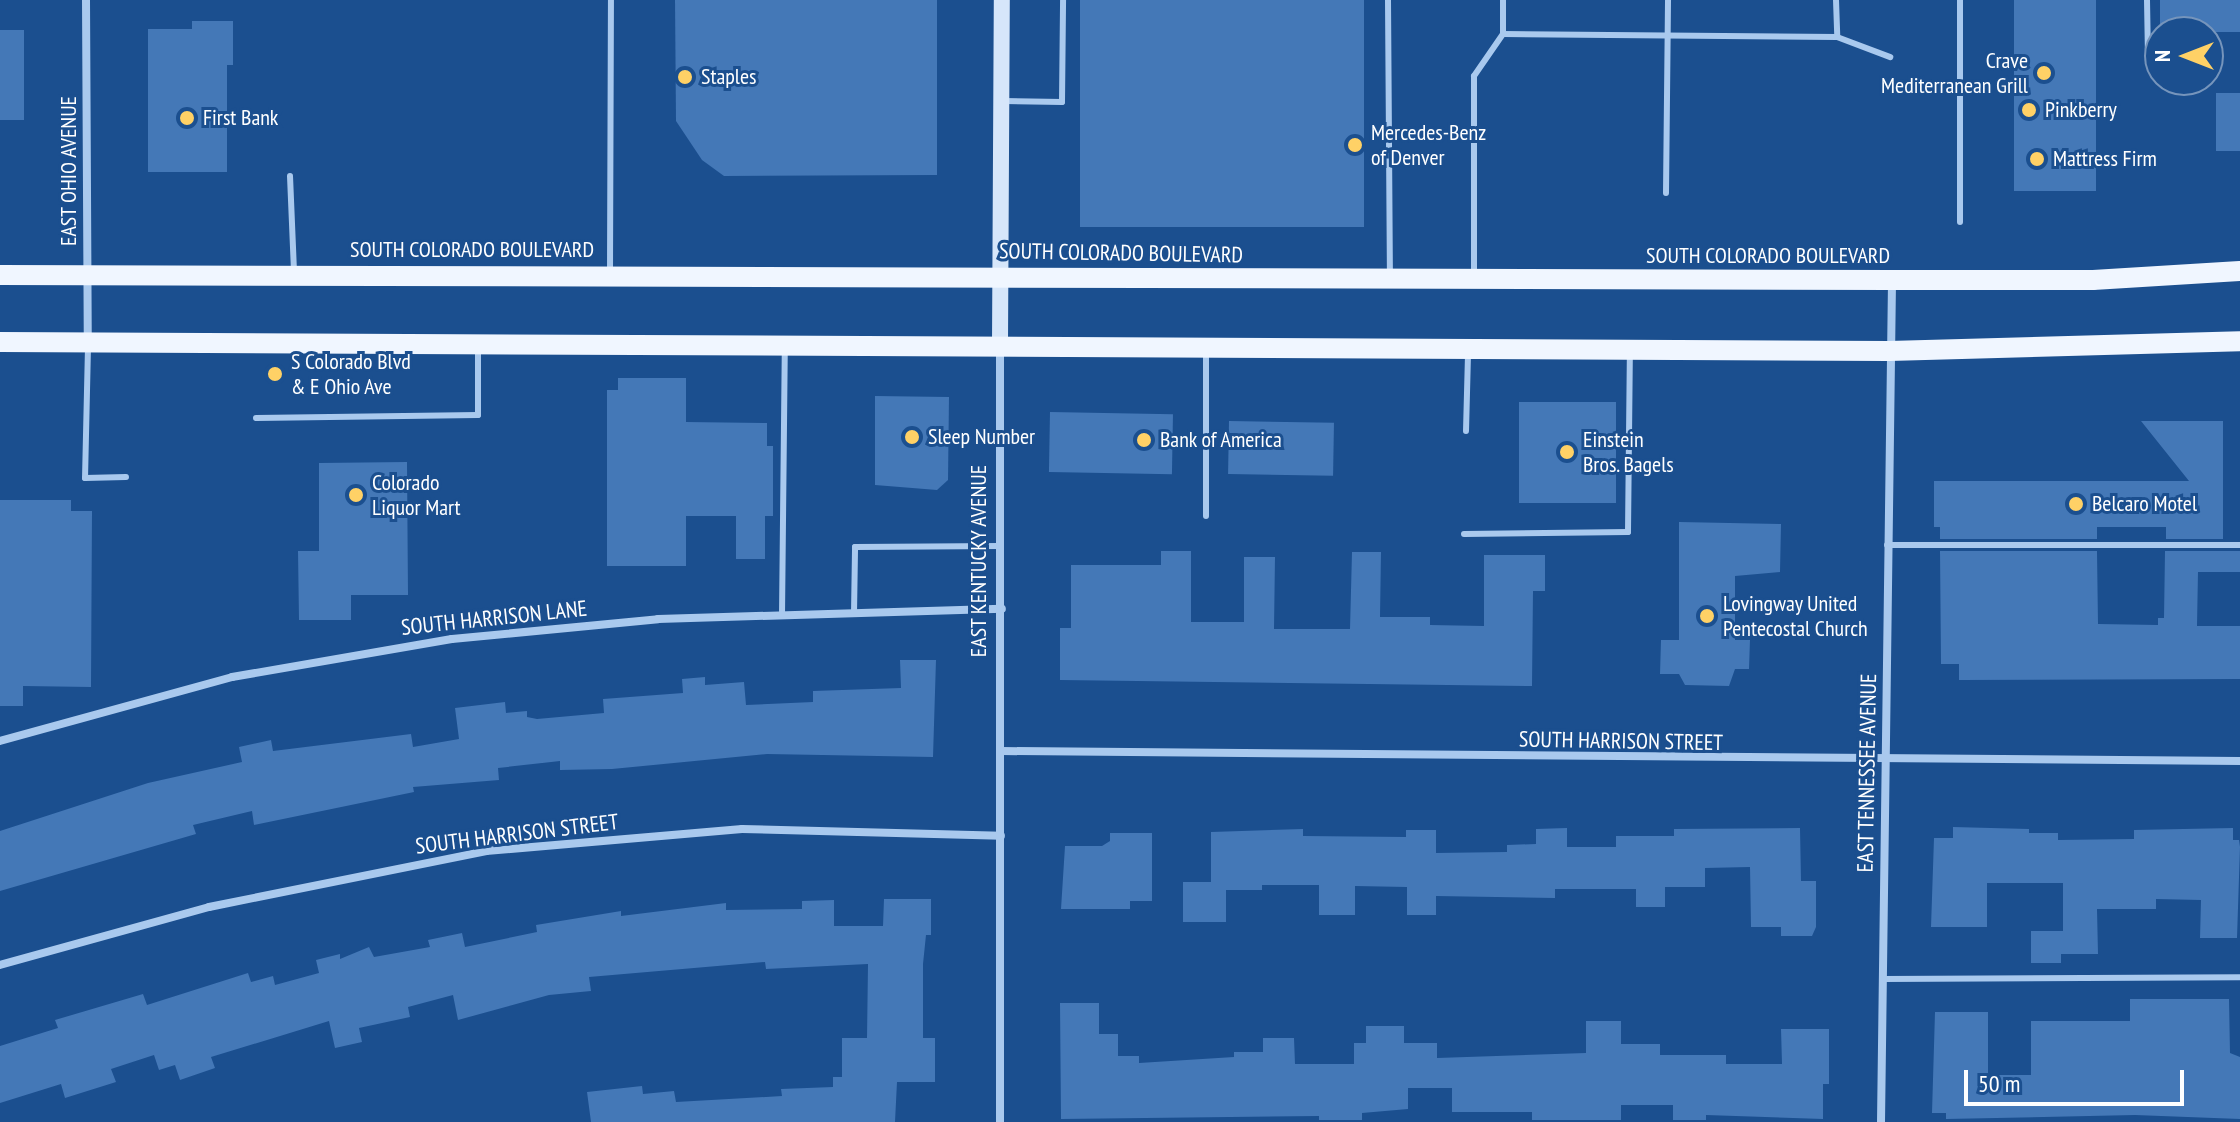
<!DOCTYPE html>
<style>
body{margin:0}
#map{position:relative;width:2240px;height:1122px;overflow:hidden;background:#1b4f8f;font-family:"PT Sans Narrow",sans-serif}
div>[style]{position:absolute}
.building>*{inset:0;background:#4478b7;transform-origin:0 0}
.lane>*{height:6px;margin:-3px;padding:0 3px;transform-origin:3px;border-radius:3px;background:#a9c9ee}
.street>*{height:8px;margin:-4px;padding:0 4px;transform-origin:4px;border-radius:4px;background:#a9c9ee}
.secondary>*{height:16px;margin:-8px;padding:0 8px;transform-origin:8px;border-radius:8px;background:#d6e6fa}
.primary>*{height:20px;margin:-10px;padding:0 10px;transform-origin:10px;border-radius:10px;background:#f0f6ff}
.dots>*{width:22px;height:22px;translate:-50% -50%;box-sizing:border-box;border:4px solid #1b4f8f;border-radius:50%}
span{translate:-50% -50%;white-space:nowrap;text-align:center;line-height:1.15;-webkit-text-stroke:6px #1b4f8f;paint-order:stroke}
.poi-label{font-size:22px;color:#fff}
.right{translate:-100% -50%;text-align:right}
.left{translate:0 -50%;text-align:left}
.street-label{font-size:22px;color:#fff}
.north{position:absolute;left:2144px;top:16px;width:80px;height:80px;box-sizing:border-box;background:#1b4f8f;border:2px solid #7695bc;border-radius:50%;rotate:270deg;font-size:22px;font-weight:700;line-height:32px;text-align:center;color:#fff}
.north::after{content:'';display:block;margin:auto;width:28px;height:36px;background:#ffd166;clip-path:polygon(50% 0,100% 100%,50% 72%,0 100%)}
.scale{position:absolute;left:1964px;top:1070px;width:220px;height:36px;box-sizing:border-box;border:4px solid #fff;border-top:0;padding-left:10px;font-size:24px;line-height:28px;white-space:nowrap;color:#fff;-webkit-text-stroke:6px #1b4f8f;paint-order:stroke}
</style>
<div id="map">
<div class="building">
<div style="clip-path:polygon(675px 0,937px 0,937px 175px,724px 176px,702px 160px,676px 121px)"></div>
<div style="left:1080px;top:0;width:284px;height:227px"></div>
<div style="left:2014px;top:0;width:82px;height:191px"></div>
<div style="left:2160px;top:0;width:80px;height:32px"></div>
<div style="clip-path:polygon(192px 21px,233px 21px,233px 65px,227px 65px,227px 172px,148px 172px,148px 29px,192px 29px)"></div>
<div style="left:0;top:30px;width:24px;height:90px"></div>
<div style="left:2216px;top:93px;width:24px;height:58px"></div>
<div style="clip-path:polygon(618px 378px,686px 378px,686px 422px,767px 423px,767px 446px,773px 446px,773px 516px,765px 516px,765px 559px,736px 559px,736px 516px,686px 516px,686px 566px,607px 566px,607px 390px,618px 390px)"></div>
<div style="clip-path:polygon(875px 396px,949px 397px,948px 480px,937px 490px,875px 485px)"></div>
<div style="left:1519px;top:402px;width:97px;height:101px"></div>
<div style="left:1050px;top:412px;width:123px;height:60px;rotate:1deg"></div>
<div style="left:1229px;top:421px;width:105px;height:53px;rotate:1deg"></div>
<div style="clip-path:polygon(2141px 421px,2223px 421px,2223px 539px,2166px 539px,2166px 527px,2097px 527px,2097px 539px,1940px 539px,1940px 527px,1934px 527px,1934px 481px,2189px 481px)"></div>
<div style="clip-path:polygon(407px 462px,408px 595px,351px 595px,351px 620px,299px 620px,298px 551px,319px 551px,319px 463px)"></div>
<div style="clip-path:polygon(0 500px,71px 500px,71px 511px,92px 511px,91px 687px,23px 686px,23px 706px,0 706px)"></div>
<div style="clip-path:polygon(1679px 522px,1781px 524px,1780px 572px,1735px 576px,1735px 640px,1750px 640px,1749px 669px,1735px 669px,1729px 686px,1685px 685px,1679px 674px,1660px 674px,1661px 640px,1679px 640px)"></div>
<div style="clip-path:polygon(1161px 551px,1191px 551px,1191px 622px,1244px 622px,1244px 557px,1275px 557px,1274px 629px,1350px 629px,1352px 552px,1381px 552px,1380px 617px,1430px 617px,1430px 625px,1484px 626px,1484px 555px,1545px 555px,1545px 591px,1533px 591px,1532px 686px,1060px 680px,1060px 628px,1071px 628px,1071px 565px,1161px 565px)"></div>
<div style="clip-path:polygon(1940px 551px,2097px 551px,2098px 624px,2158px 625px,2158px 618px,2164px 618px,2165px 551px,2240px 551px,2240px 572px,2198px 572px,2197px 626px,2240px 626px,2240px 679px,1959px 680px,1959px 664px,1941px 664px)"></div>
<div style="clip-path:polygon(900px 660px,936px 660px,933px 757px,767px 754px,612px 769px,560px 770px,560px 761px,498px 768px,499px 780px,413px 787px,414px 792px,254px 825px,252px 811px,193px 825px,196px 834px,0 891px,0 831px,148px 783px,242px 762px,239px 747px,271px 740px,273px 751px,411px 734px,413px 747px,459px 739px,455px 708px,505px 702px,506px 713px,527px 711px,527px 717px,537px 719px,604px 713px,603px 699px,683px 693px,682px 679px,705px 677px,705px 685px,744px 682px,746px 705px,813px 702px,813px 691px,901px 688px)"></div>
<div style="clip-path:polygon(1953px 827px,2029px 829px,2029px 833px,2058px 833px,2058px 840px,2134px 839px,2134px 830px,2233px 828px,2233px 840px,2239px 840px,2240px 847px,2237px 938px,2200px 938px,2201px 900px,2156px 899px,2156px 909px,2097px 909px,2098px 954px,2061px 954px,2061px 963px,2031px 963px,2031px 931px,2063px 931px,2063px 883px,1987px 883px,1987px 927px,1931px 927px,1934px 838px,1953px 838px)"></div>
<div style="clip-path:polygon(1567px 828px,1567px 847px,1616px 847px,1616px 836px,1674px 836px,1674px 829px,1800px 828px,1801px 881px,1816px 881px,1816px 927px,1812px 936px,1781px 936px,1781px 927px,1751px 927px,1750px 867px,1705px 868px,1705px 887px,1665px 887px,1665px 907px,1636px 907px,1636px 889px,1555px 889px,1555px 898px,1436px 896px,1436px 915px,1407px 915px,1407px 887px,1355px 886px,1355px 915px,1319px 915px,1319px 885px,1262px 885px,1262px 890px,1226px 890px,1226px 922px,1183px 922px,1183px 882px,1211px 882px,1211px 832px,1303px 829px,1303px 836px,1406px 837px,1406px 830px,1436px 830px,1436px 853px,1507px 852px,1507px 845px,1536px 844px,1536px 829px)"></div>
<div style="clip-path:polygon(1110px 833px,1152px 833px,1152px 901px,1130px 901px,1130px 909px,1061px 909px,1065px 846px,1102px 846px,1110px 841px)"></div>
<div style="clip-path:polygon(884px 899px,931px 899px,931px 935px,926px 935px,923px 964px,923px 1038px,935px 1038px,935px 1082px,897px 1082px,895px 1122px,591px 1122px,587px 1092px,642px 1086px,643px 1094px,674px 1091px,676px 1102px,782px 1096px,781px 1089px,833px 1087px,833px 1077px,842px 1077px,842px 1038px,867px 1038px,868px 964px,766px 969px,765px 962px,589px 977px,591px 991px,549px 995px,458px 1020px,453px 995px,408px 1007px,410px 1017px,359px 1028px,362px 1042px,335px 1048px,329px 1021px,211px 1057px,215px 1068px,180px 1080px,175px 1065px,159px 1070px,154px 1055px,111px 1069px,116px 1082px,65px 1098px,61px 1084px,0 1103px,0 1046px,58px 1028px,55px 1020px,143px 994px,147px 1005px,248px 973px,251px 982px,273px 976px,275px 985px,319px 973px,316px 960px,340px 954px,340px 959px,369px 947px,374px 957px,430px 947px,428px 940px,462px 933px,465px 947px,537px 932px,536px 925px,621px 911px,621px 916px,726px 903px,726px 910px,802px 909px,802px 901px,834px 900px,834px 926px,883px 926px)"></div>
<div style="clip-path:polygon(2130px 999px,2229px 999px,2230px 1053px,2240px 1057px,2240px 1119px,2135px 1115px,1946px 1119px,1946px 1113px,1932px 1113px,1935px 1012px,1988px 1012px,1988px 1075px,2031px 1075px,2031px 1021px,2130px 1021px)"></div>
<div style="clip-path:polygon(1060px 1003px,1099px 1003px,1099px 1034px,1118px 1034px,1118px 1056px,1139px 1056px,1139px 1063px,1234px 1057px,1234px 1052px,1263px 1052px,1263px 1038px,1294px 1038px,1295px 1064px,1354px 1064px,1354px 1043px,1366px 1043px,1366px 1026px,1404px 1026px,1404px 1043px,1437px 1043px,1437px 1058px,1586px 1053px,1586px 1021px,1621px 1021px,1621px 1044px,1660px 1044px,1660px 1055px,1726px 1055px,1726px 1064px,1782px 1064px,1781px 1029px,1829px 1029px,1829px 1084px,1823px 1084px,1823px 1119px,1706px 1115px,1706px 1120px,1673px 1120px,1673px 1105px,1621px 1105px,1621px 1120px,1532px 1120px,1532px 1112px,1452px 1112px,1452px 1088px,1408px 1088px,1408px 1109px,1362px 1113px,1362px 1120px,1319px 1120px,1319px 1116px,1061px 1119px)"></div>
</div>
<div class="lane">
<div style="left:1388px;top:0;width:276px;rotate:89.6deg"></div>
<div style="left:1836px;top:0;width:37px;rotate:88deg"></div>
<div style="left:1837px;top:37px;width:57px;rotate:20.7deg"></div>
<div style="left:2147px;top:0;width:60px;rotate:89deg"></div>
<div style="left:2148px;top:60px;width:19px;rotate:51deg"></div>
<div style="left:1503px;top:34px;width:334px;rotate:0.5deg"></div>
<div style="left:1004px;top:101px;width:58px;rotate:1deg"></div>
<div style="left:1062px;top:102px;width:102px;rotate:-89.4deg"></div>
<div style="left:290px;top:176px;width:96px;rotate:87.6deg"></div>
<div style="left:1666px;top:193px;width:193px;rotate:-89.4deg"></div>
<div style="left:1960px;top:222px;width:222px;rotate:-90deg"></div>
<div style="left:610px;top:272px;width:272px;rotate:-89.8deg"></div>
<div style="left:1474px;top:276px;width:200px;rotate:-90deg"></div>
<div style="left:1474px;top:76px;width:51px;rotate:-55.4deg"></div>
<div style="left:1503px;top:34px;width:34px;rotate:-90deg"></div>
<div style="left:88px;top:347px;width:131px;rotate:91.3deg"></div>
<div style="left:85px;top:478px;width:41px;rotate:-1.4deg"></div>
<div style="left:1206px;top:353px;width:163px;rotate:90deg"></div>
<div style="left:256px;top:418px;width:222px;rotate:-0.8deg"></div>
<div style="left:478px;top:415px;width:67px;rotate:-90deg"></div>
<div style="left:1466px;top:431px;width:77px;rotate:-88.5deg"></div>
<div style="left:1464px;top:534px;width:164px;rotate:-0.7deg"></div>
<div style="left:1628px;top:532px;width:180px;rotate:-89.4deg"></div>
<div style="left:1887px;top:545px;width:353px"></div>
<div style="left:854px;top:614px;width:67px;rotate:-89.1deg"></div>
<div style="left:855px;top:547px;width:145px;rotate:-0.4deg"></div>
<div style="left:782px;top:616px;width:266px;rotate:-89.4deg"></div>
<div style="left:1883px;top:979px;width:357px;rotate:-0.3deg"></div>
</div>
<div class="street">
<div style="left:86px;top:0;width:342px;rotate:89.7deg"></div>
<div style="left:0;top:741px;width:241px;rotate:-15.4deg"></div>
<div style="left:232px;top:677px;width:223px;rotate:-9.8deg"></div>
<div style="left:452px;top:639px;width:207px;rotate:-5.5deg"></div>
<div style="left:658px;top:619px;width:344px;rotate:-1.7deg"></div>
<div style="left:1002px;top:751px;width:1238px;rotate:0.46deg"></div>
<div style="left:0;top:965px;width:217px;rotate:-15.5deg"></div>
<div style="left:209px;top:907px;width:283px;rotate:-11.4deg"></div>
<div style="left:486px;top:851px;width:257px;rotate:-4.9deg"></div>
<div style="left:742px;top:829px;width:259px;rotate:1.5deg"></div>
<div style="left:1000px;top:1122px;width:775px;rotate:-90deg"></div>
<div style="left:1881px;top:1122px;width:842px;rotate:-89.25deg"></div>
</div>
<div class="secondary">
<div style="left:1000px;top:344px;width:344px;rotate:-89.7deg"></div>
</div>
<div class="primary">
<div style="left:0;top:275px;width:1892px;rotate:0.15deg"></div>
<div style="left:1892px;top:280px;width:201px"></div>
<div style="left:2093px;top:280px;width:147px;rotate:-3.5deg"></div>
<div style="left:0;top:342px;width:1889px;rotate:0.27deg"></div>
<div style="left:1889px;top:351px;width:351px;rotate:-1.6deg"></div>
</div>
<div class="dots">
<div style="left:2044px;top:73px;background:#ffd166"></div>
<div style="left:685px;top:77px;background:#ffd166"></div>
<div style="left:2029px;top:110px;background:#ffd166"></div>
<div style="left:187px;top:118px;background:#ffd166"></div>
<div style="left:1355px;top:145px;background:#ffd166"></div>
<div style="left:2037px;top:159px;background:#ffd166"></div>
<div style="left:275px;top:374px;background:#ffd166"></div>
<div style="left:912px;top:437px;background:#ffd166"></div>
<div style="left:1144px;top:440px;background:#ffd166"></div>
<div style="left:1567px;top:452px;background:#ffd166"></div>
<div style="left:356px;top:495px;background:#ffd166"></div>
<div style="left:2076px;top:504px;background:#ffd166"></div>
<div style="left:1707px;top:616px;background:#ffd166"></div>
</div>
<div class="poi-label">
<span class="right" style="left:2028px;top:73px">Crave<br>Mediterranean Grill</span>
<span class="left" style="left:701px;top:77px">Staples</span>
<span class="left" style="left:2045px;top:110px">Pinkberry</span>
<span class="left" style="left:203px;top:118px">First Bank</span>
<span class="left" style="left:1371px;top:145px">Mercedes-Benz<br>of Denver</span>
<span class="left" style="left:2053px;top:159px">Mattress Firm</span>
<span class="left" style="left:291px;top:374px">S Colorado Blvd<br>&amp; E Ohio Ave</span>
<span class="left" style="left:928px;top:437px">Sleep Number</span>
<span class="left" style="left:1583px;top:452px">Einstein<br>Bros. Bagels</span>
<span class="left" style="left:1160px;top:440px">Bank of America</span>
<span class="left" style="left:372px;top:495px">Colorado<br>Liquor Mart</span>
<span class="left" style="left:2092px;top:504px">Belcaro Motel</span>
<span class="left" style="left:1723px;top:616px">Lovingway United<br>Pentecostal Church</span>
</div>
<div class="street-label">
<span style="left:69px;top:171px;rotate:-90deg">EAST OHIO AVENUE</span>
<span style="left:472px;top:250px">SOUTH COLORADO BOULEVARD</span>
<span style="left:1121px;top:253px;rotate:1deg">SOUTH COLORADO BOULEVARD</span>
<span style="left:1768px;top:256px">SOUTH COLORADO BOULEVARD</span>
<span style="left:979px;top:561px;rotate:-90deg">EAST KENTUCKY AVENUE</span>
<span style="left:494px;top:618px;rotate:-6deg">SOUTH HARRISON LANE</span>
<span style="left:1621px;top:741px;rotate:1deg">SOUTH HARRISON STREET</span>
<span style="left:1867px;top:773px;rotate:-89deg">EAST TENNESSEE AVENUE</span>
<span style="left:517px;top:834px;rotate:-7deg">SOUTH HARRISON STREET</span>
</div>
<div class="north">N</div>
<div class="scale">50 m</div>
</div>
